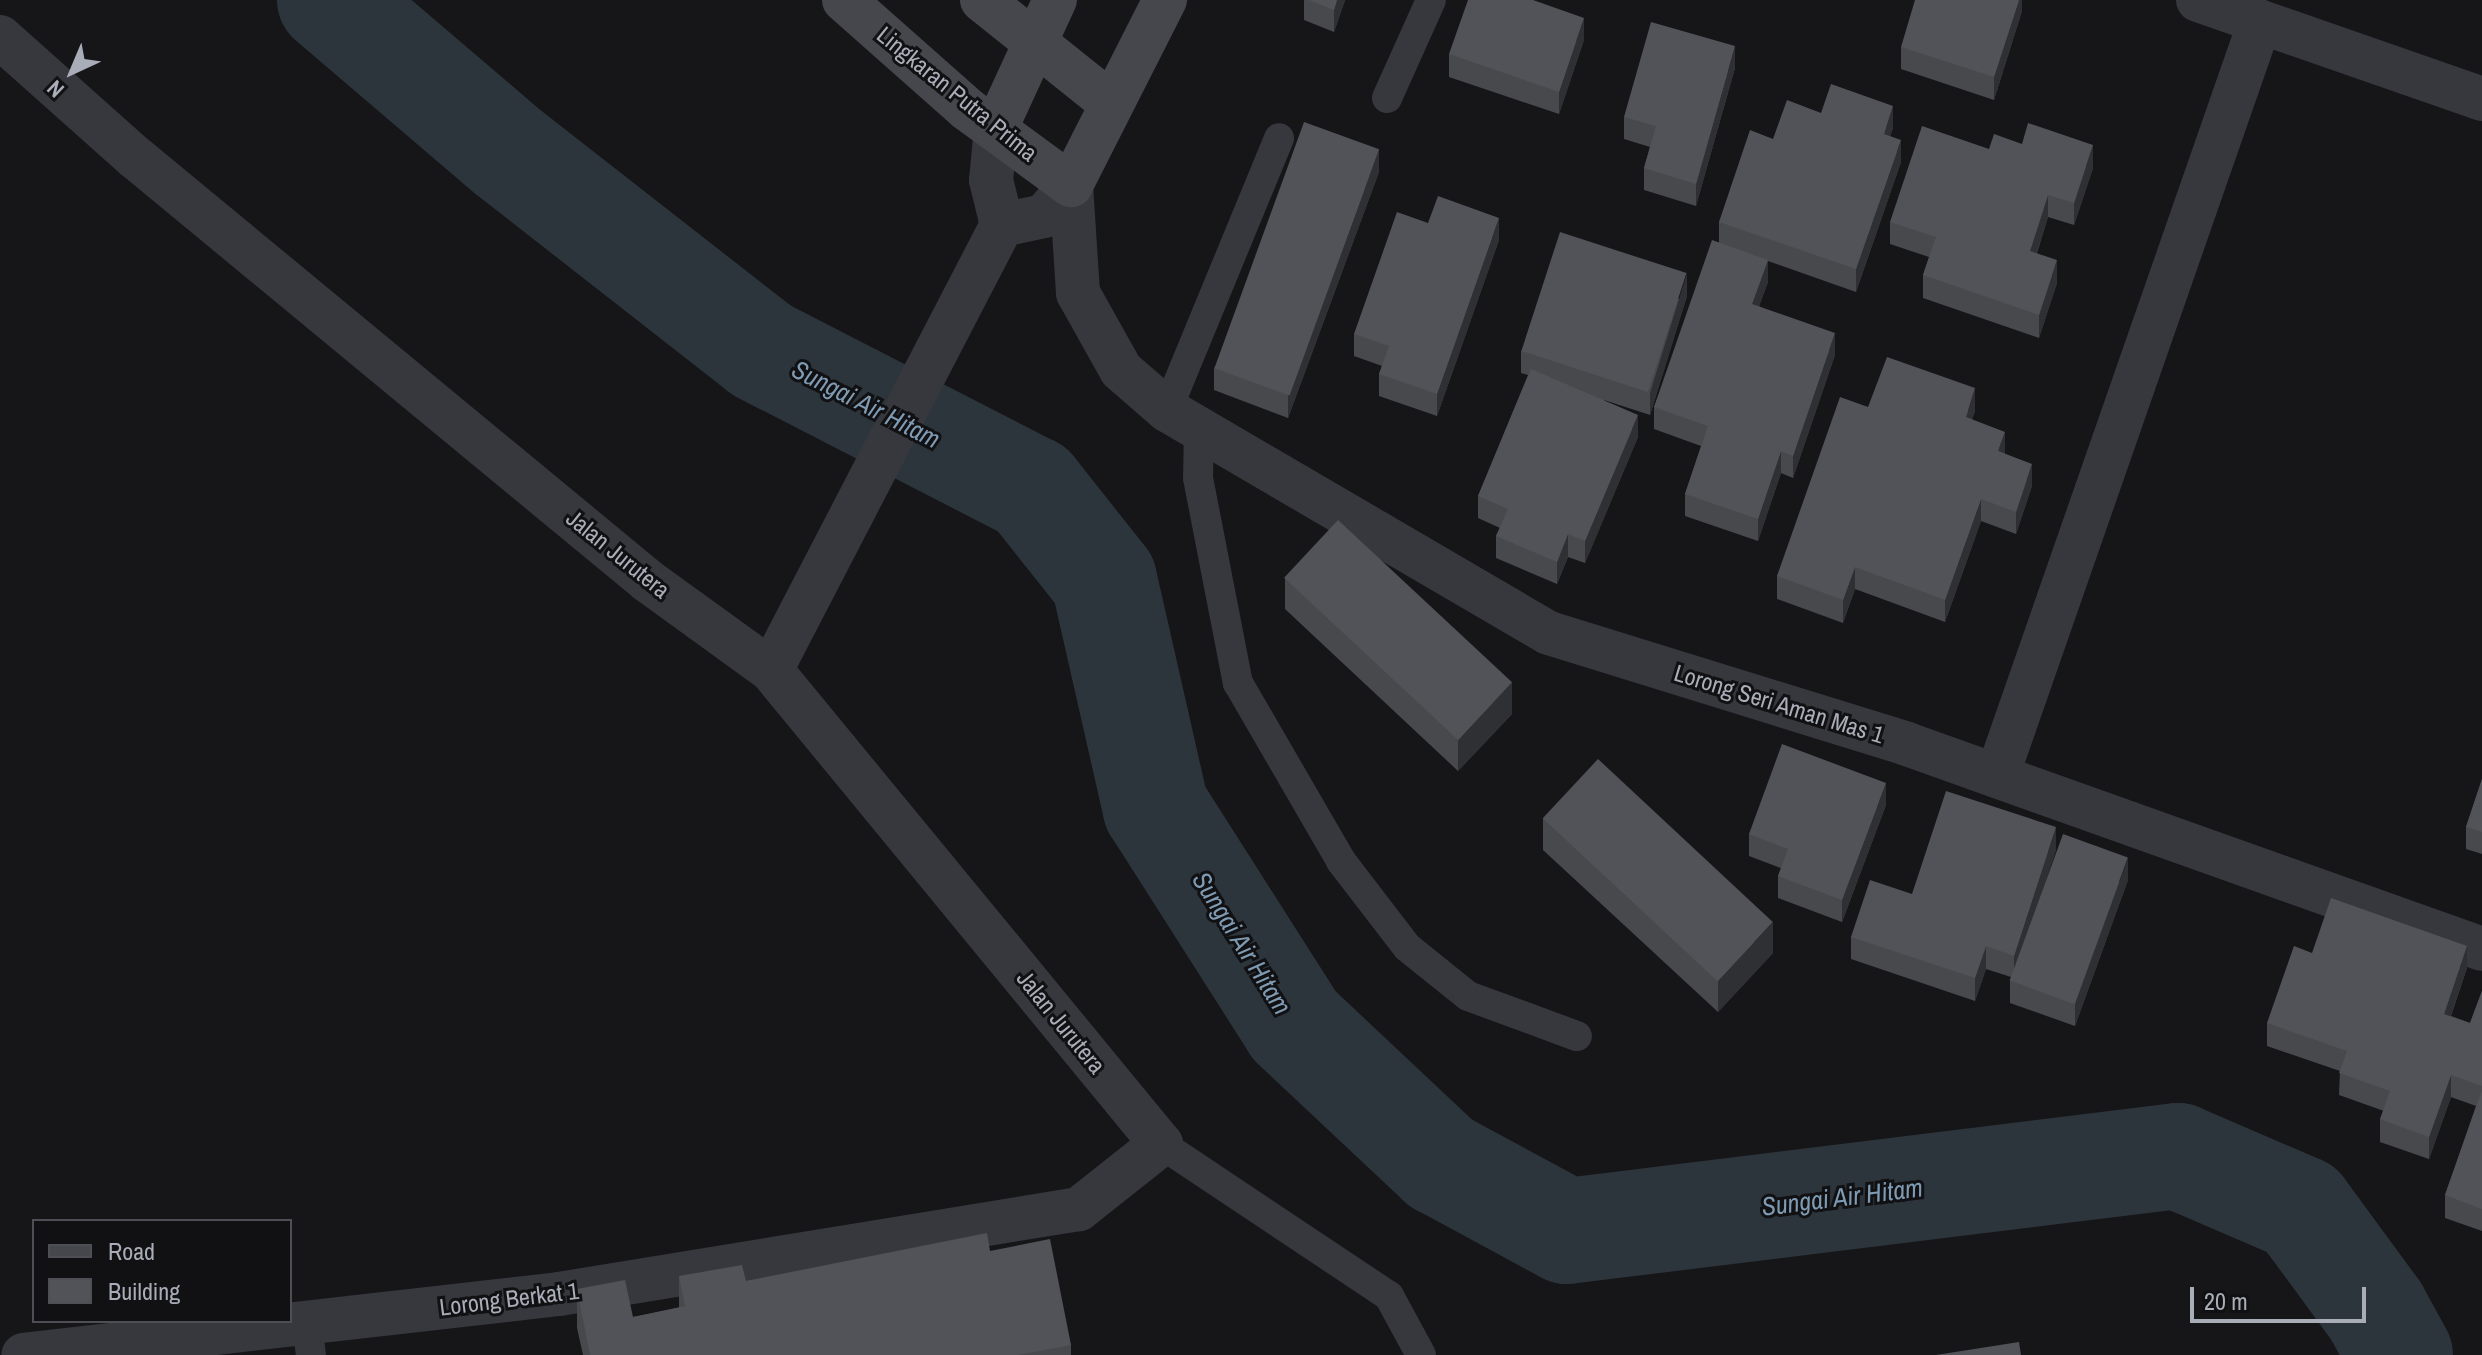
<!DOCTYPE html>
<style>
body{margin:0}
#map{position:relative;width:2482px;height:1355px;overflow:hidden;background:#161618;font-family:"Archivo Narrow",sans-serif}
div>[style]{position:absolute}
.river>*{height:106px;margin:-53px;padding:0 53px;transform-origin:53px;border-radius:53px;background:#2c353c}
.lane>*{height:30px;margin:-15px;padding:0 15px;transform-origin:15px;border-radius:15px;background:#37383d}
.street>*{height:44px;margin:-22px;padding:0 22px;transform-origin:22px;border-radius:22px;background:#37383d}
.secondary>*{height:44px;margin:-22px;padding:0 22px;transform-origin:22px;border-radius:22px;background:#45474d}
.wall>*{inset:0;background:#47494d}
.shaded-wall>*{inset:0;background:#2f3033}
.building>*{inset:0;background:#525359;transform-origin:0 0}
span{translate:-50% -50%;white-space:nowrap;text-align:center;line-height:1.15;-webkit-text-stroke:6px #111113;paint-order:stroke}
.street-label{font-size:24px;color:#a8adb8}
.water-label{font-size:26px;color:#7f9bb3;font-style:italic}
.legend{position:absolute;left:32px;top:1219px;width:260px;height:104px;box-sizing:border-box;background:#111113;border:2px solid #4d4f55;margin:0;padding:10px 14px;list-style:none;font-size:24px;color:#a8adb8}
.legend li{display:flex;align-items:center;gap:16px;height:40px}
.legend b{width:40px;border:2px solid #4d4f55}
.north{position:absolute;left:32px;top:32px;width:80px;height:80px;-webkit-text-stroke:6px #111113;paint-order:stroke;rotate:224deg;font-size:22px;font-weight:700;line-height:32px;text-align:center;color:#a8adb8}
.north::after{content:'';display:block;margin:auto;width:28px;height:36px;background:#a8adb8;clip-path:polygon(50% 0,100% 100%,50% 72%,0 100%)}
.scale{position:absolute;left:2190px;top:1287px;width:176px;height:36px;box-sizing:border-box;border:4px solid #a8adb8;border-top:0;padding-left:10px;font-size:24px;line-height:28px;white-space:nowrap;color:#a8adb8;-webkit-text-stroke:6px #111113;paint-order:stroke}
</style>
<div id="map">
<div class="river">
<div style="left:330px;top:0;width:234px;rotate:40.5deg"></div>
<div style="left:508px;top:152px;width:321px;rotate:38deg"></div>
<div style="left:761px;top:350px;width:305px;rotate:27.2deg"></div>
<div style="left:1032px;top:489px;width:116px;rotate:51.6deg"></div>
<div style="left:1104px;top:580px;width:234px;rotate:77.2deg"></div>
<div style="left:1156px;top:808px;width:257px;rotate:57.5deg"></div>
<div style="left:1294px;top:1025px;width:202px;rotate:43.2deg"></div>
<div style="left:1441px;top:1163px;width:143px;rotate:28.4deg"></div>
<div style="left:1567px;top:1231px;width:616px;rotate:-7deg"></div>
<div style="left:2178px;top:1156px;width:134px;rotate:23.3deg"></div>
<div style="left:2301px;top:1209px;width:127px;rotate:53.7deg"></div>
<div style="left:2376px;top:1311px;width:50px;rotate:61.4deg"></div>
</div>
<div class="lane">
<div style="left:1387px;top:98px;width:107px;rotate:-65.8deg"></div>
<div style="left:1167px;top:410px;width:294px;rotate:-67.6deg"></div>
<div style="left:1199px;top:428px;width:50px;rotate:91.1deg"></div>
<div style="left:1198px;top:478px;width:209px;rotate:79deg"></div>
<div style="left:1238px;top:683px;width:206px;rotate:59.9deg"></div>
<div style="left:1341px;top:861px;width:108px;rotate:52.5deg"></div>
<div style="left:1407px;top:947px;width:78px;rotate:38.8deg"></div>
<div style="left:1468px;top:996px;width:116px;rotate:20.2deg"></div>
<div style="left:1161px;top:1144px;width:274px;rotate:33.7deg"></div>
<div style="left:1389px;top:1296px;width:67px;rotate:61.5deg"></div>
<div style="left:307px;top:1323px;width:32px;rotate:83deg"></div>
</div>
<div class="street">
<div style="left:2198px;top:0;width:301px;rotate:19.2deg"></div>
<div style="left:0;top:37px;width:182px;rotate:41.7deg"></div>
<div style="left:136px;top:158px;width:664px;rotate:39.56deg"></div>
<div style="left:648px;top:581px;width:152px;rotate:35.9deg"></div>
<div style="left:771px;top:670px;width:614px;rotate:50.55deg"></div>
<div style="left:1161px;top:1144px;width:105px;rotate:141.6deg"></div>
<div style="left:1079px;top:1209px;width:527px;rotate:170.72deg"></div>
<div style="left:559px;top:1294px;width:539px;rotate:173.51deg"></div>
<div style="left:1071px;top:185px;width:108px;rotate:86.3deg"></div>
<div style="left:1078px;top:293px;width:88px;rotate:60.8deg"></div>
<div style="left:1121px;top:370px;width:61px;rotate:41deg"></div>
<div style="left:1167px;top:410px;width:442px;rotate:30.3deg"></div>
<div style="left:1549px;top:633px;width:375px;rotate:17.2deg"></div>
<div style="left:1907px;top:744px;width:610px;rotate:19.62deg"></div>
<div style="left:1002px;top:225px;width:43px;rotate:-12.1deg"></div>
<div style="left:1044px;top:216px;width:41px;rotate:-48.9deg"></div>
<div style="left:771px;top:670px;width:501px;rotate:-62.57deg"></div>
<div style="left:1002px;top:225px;width:46px;rotate:-103.7deg"></div>
<div style="left:991px;top:180px;width:52px;rotate:-84.5deg"></div>
<div style="left:1997px;top:776px;width:799px;rotate:-70.77deg"></div>
</div>
<div class="secondary">
<div style="left:844px;top:0;width:164px;rotate:41.5deg"></div>
<div style="left:967px;top:109px;width:129px;rotate:36.2deg"></div>
<div style="left:1071px;top:185px;width:208px;rotate:-63.1deg"></div>
<div style="left:982px;top:0;width:166px;rotate:38.7deg"></div>
<div style="left:996px;top:128px;width:141px;rotate:-65.3deg"></div>
</div>
<div class="wall">
<div style="clip-path:polygon(1304px 0,1345px 0,1334px 32px,1304px 20px)"></div>
<div style="clip-path:polygon(2022px 0,2022px 11px,1994px 100px,1901px 69px,1901px 47px)"></div>
<div style="clip-path:polygon(1584px 40px,1559px 114px,1449px 77px,1449px 54px)"></div>
<div style="clip-path:polygon(1735px 68px,1696px 206px,1644px 190px,1644px 168px,1650px 147px,1624px 139px,1624px 117px)"></div>
<div style="clip-path:polygon(1821px 113px,1893px 128px,1890px 136px,1901px 162px,1856px 292px,1768px 261px,1768px 282px,1759px 306px,1835px 355px,1793px 478px,1781px 473px,1758px 541px,1685px 516px,1685px 494px,1701px 446px,1654px 429px,1654px 407px,1719px 242px,1719px 222px,1773px 139px)"></div>
<div style="clip-path:polygon(1989px 149px,2093px 168px,2074px 225px,2048px 217px,2037px 253px,2057px 283px,2039px 338px,1923px 298px,1923px 275px,1929px 257px,1890px 244px,1890px 222px)"></div>
<div style="clip-path:polygon(1379px 172px,1288px 418px,1214px 390px,1214px 368px)"></div>
<div style="clip-path:polygon(1428px 223px,1499px 240px,1437px 416px,1379px 396px,1379px 374px,1382px 366px,1354px 356px,1354px 334px)"></div>
<div style="clip-path:polygon(1687px 296px,1650px 415px,1604px 400px,1638px 437px,1585px 563px,1568px 557px,1557px 584px,1496px 558px,1496px 536px,1500px 528px,1478px 518px,1478px 496px,1528px 375px,1521px 373px,1521px 351px)"></div>
<div style="clip-path:polygon(1868px 407px,1975px 411px,1972px 419px,2005px 454px,2032px 486px,2016px 534px,1981px 521px,1945px 622px,1855px 589px,1843px 623px,1777px 599px,1777px 576px)"></div>
<div style="clip-path:polygon(1285px 578px,1512px 714px,1458px 771px,1285px 609px)"></div>
<div style="clip-path:polygon(2482px 779px,2482px 854px,2466px 849px,2466px 827px)"></div>
<div style="clip-path:polygon(1886px 805px,1842px 922px,1778px 898px,1778px 876px,1781px 868px,1749px 856px,1749px 834px)"></div>
<div style="clip-path:polygon(1543px 818px,1773px 953px,1718px 1012px,1543px 850px)"></div>
<div style="clip-path:polygon(2056px 850px,2040px 897px,2128px 880px,2075px 1026px,2010px 1003px,2010px 981px,2011px 977px,1986px 969px,1975px 1001px,1851px 959px,1851px 937px,1912px 894px)"></div>
<div style="clip-path:polygon(2312px 953px,2467px 968px,2451px 1016px,2470px 1023px,2482px 991px,2482px 1231px,2445px 1218px,2445px 1195px,2476px 1106px,2451px 1097px,2429px 1159px,2380px 1142px,2380px 1119px,2384px 1111px,2339px 1095px,2340px 1071px,2267px 1046px,2267px 1023px)"></div>
<div style="clip-path:polygon(990px 1251px,1071px 1345px,1071px 1355px,583px 1355px,577px 1328px,577px 1289px,633px 1317px,679px 1308px,679px 1276px,746px 1281px)"></div>
</div>
<div class="shaded-wall">
<div style="clip-path:polygon(1337px 0,1345px 0,1334px 32px,1334px 10px)"></div>
<div style="clip-path:polygon(2019px 0,2022px 0,2022px 11px,1994px 100px,1994px 77px)"></div>
<div style="clip-path:polygon(1584px 18px,1584px 40px,1559px 114px,1559px 92px)"></div>
<div style="clip-path:polygon(1735px 46px,1735px 68px,1696px 206px,1696px 184px)"></div>
<div style="clip-path:polygon(1893px 106px,1893px 128px,1884px 156px,1884px 134px)"></div>
<div style="clip-path:polygon(1901px 140px,1901px 162px,1856px 292px,1856px 269px)"></div>
<div style="clip-path:polygon(2093px 145px,2093px 168px,2074px 225px,2074px 203px)"></div>
<div style="clip-path:polygon(1379px 150px,1379px 172px,1288px 418px,1288px 396px)"></div>
<div style="clip-path:polygon(2048px 195px,2048px 217px,2030px 273px,2030px 251px)"></div>
<div style="clip-path:polygon(1499px 218px,1499px 240px,1437px 416px,1437px 394px)"></div>
<div style="clip-path:polygon(1768px 260px,1768px 282px,1752px 326px,1752px 304px)"></div>
<div style="clip-path:polygon(2057px 260px,2057px 283px,2039px 338px,2039px 315px)"></div>
<div style="clip-path:polygon(1687px 273px,1687px 296px,1650px 415px,1650px 393px)"></div>
<div style="clip-path:polygon(1835px 333px,1835px 355px,1793px 478px,1793px 456px)"></div>
<div style="clip-path:polygon(1975px 388px,1975px 411px,1966px 439px,1966px 417px)"></div>
<div style="clip-path:polygon(1638px 415px,1638px 437px,1585px 563px,1585px 541px)"></div>
<div style="clip-path:polygon(2005px 432px,2005px 454px,1998px 451px)"></div>
<div style="clip-path:polygon(1781px 451px,1781px 473px,1758px 541px,1758px 519px)"></div>
<div style="clip-path:polygon(2032px 464px,2032px 486px,2016px 534px,2016px 512px)"></div>
<div style="clip-path:polygon(1981px 499px,1981px 521px,1945px 622px,1945px 600px)"></div>
<div style="clip-path:polygon(1568px 534px,1568px 557px,1557px 584px,1557px 562px)"></div>
<div style="clip-path:polygon(1855px 567px,1855px 589px,1843px 623px,1843px 600px)"></div>
<div style="clip-path:polygon(1512px 682px,1512px 714px,1458px 771px,1458px 740px)"></div>
<div style="clip-path:polygon(1886px 783px,1886px 805px,1842px 922px,1842px 900px)"></div>
<div style="clip-path:polygon(2056px 827px,2056px 850px,2014px 978px,2014px 956px)"></div>
<div style="clip-path:polygon(2128px 858px,2128px 880px,2075px 1026px,2075px 1004px)"></div>
<div style="clip-path:polygon(1773px 922px,1773px 953px,1718px 1012px,1718px 981px)"></div>
<div style="clip-path:polygon(1986px 946px,1986px 969px,1975px 1001px,1975px 978px)"></div>
<div style="clip-path:polygon(2467px 946px,2467px 968px,2444px 1036px,2444px 1014px)"></div>
<div style="clip-path:polygon(2451px 1075px,2451px 1097px,2429px 1159px,2429px 1137px)"></div>
</div>
<div class="building">
<div style="clip-path:polygon(1309px 0,1337px 0,1334px 10px)"></div>
<div style="clip-path:polygon(1468px 0,1533px 0,1584px 18px,1559px 92px,1449px 54px)"></div>
<div style="clip-path:polygon(1915px 0,2019px 0,1994px 77px,1901px 47px)"></div>
<div style="clip-path:polygon(1651px 22px,1735px 46px,1696px 184px,1644px 168px,1656px 126px,1624px 117px)"></div>
<div style="clip-path:polygon(1831px 84px,1893px 106px,1884px 134px,1901px 140px,1856px 269px,1719px 222px,1750px 130px,1773px 139px,1787px 100px,1821px 113px)"></div>
<div style="left:1304px;top:122px;width:80px;height:262px;rotate:20deg"></div>
<div style="clip-path:polygon(2028px 123px,2093px 145px,2074px 203px,2048px 195px,2030px 251px,2057px 260px,2039px 315px,1923px 275px,1936px 237px,1890px 222px,1922px 126px,1989px 149px,1994px 134px,2022px 144px)"></div>
<div style="clip-path:polygon(1438px 196px,1499px 218px,1437px 394px,1379px 374px,1389px 346px,1354px 334px,1397px 212px,1428px 223px)"></div>
<div style="left:1560px;top:232px;width:133px;height:125px;rotate:18deg"></div>
<div style="clip-path:polygon(1712px 240px,1768px 260px,1752px 304px,1835px 333px,1793px 456px,1781px 451px,1758px 519px,1685px 494px,1708px 426px,1654px 407px)"></div>
<div style="clip-path:polygon(1887px 357px,1975px 388px,1966px 417px,2005px 432px,1998px 451px,2032px 464px,2016px 512px,1981px 499px,1945px 600px,1855px 567px,1843px 600px,1777px 576px,1840px 397px,1868px 407px)"></div>
<div style="clip-path:polygon(1531px 369px,1638px 415px,1585px 541px,1568px 534px,1557px 562px,1496px 536px,1508px 509px,1478px 496px)"></div>
<div style="left:1338px;top:520px;width:238px;height:79px;rotate:43deg"></div>
<div style="clip-path:polygon(1782px 744px,1886px 783px,1842px 900px,1778px 876px,1788px 849px,1749px 834px)"></div>
<div style="left:1598px;top:759px;width:239px;height:81px;rotate:43deg"></div>
<div style="clip-path:polygon(2482px 779px,2482px 832px,2466px 827px)"></div>
<div style="clip-path:polygon(1946px 791px,2056px 827px,2014px 956px,1986px 946px,1975px 978px,1851px 937px,1870px 880px,1912px 894px)"></div>
<div style="left:2063px;top:834px;width:69px;height:156px;rotate:20deg"></div>
<div style="clip-path:polygon(2331px 898px,2467px 946px,2444px 1014px,2470px 1023px,2482px 991px,2482px 1086px,2451px 1075px,2429px 1137px,2380px 1119px,2390px 1091px,2339px 1073px,2347px 1051px,2267px 1023px,2294px 946px,2312px 953px)"></div>
<div style="clip-path:polygon(2482px 1090px,2482px 1209px,2445px 1195px)"></div>
<div style="clip-path:polygon(987px 1233px,990px 1251px,1050px 1239px,1071px 1345px,1018px 1355px,590px 1355px,577px 1289px,625px 1280px,633px 1317px,685px 1306px,679px 1276px,742px 1265px,746px 1281px)"></div>
<div style="clip-path:polygon(2019px 1342px,2021px 1355px,1936px 1355px)"></div>
</div>
<div class="street-label">
<span style="left:957px;top:94px;rotate:39deg">Lingkaran Putra Prima</span>
<span style="left:618px;top:554px;rotate:39deg">Jalan Jurutera</span>
<span style="left:1779px;top:704px;rotate:17deg">Lorong Seri Aman Mas 1</span>
<span style="left:1061px;top:1022px;rotate:51deg">Jalan Jurutera</span>
<span style="left:509px;top:1299px;rotate:-7deg">Lorong Berkat 1</span>
</div>
<div class="water-label">
<span style="left:866px;top:404px;rotate:27deg">Sungai Air Hitam</span>
<span style="left:1242px;top:943px;rotate:58deg">Sungai Air Hitam</span>
<span style="left:1842px;top:1197px;rotate:-7deg">Sungai Air Hitam</span>
</div>
<ul class="legend">
<li><b style="height:10px;background:#45474d"></b>Road</li>
<li><b style="height:22px;background:#525359"></b>Building</li>
</ul>
<div class="north">N</div>
<div class="scale">20 m</div>
</div>
